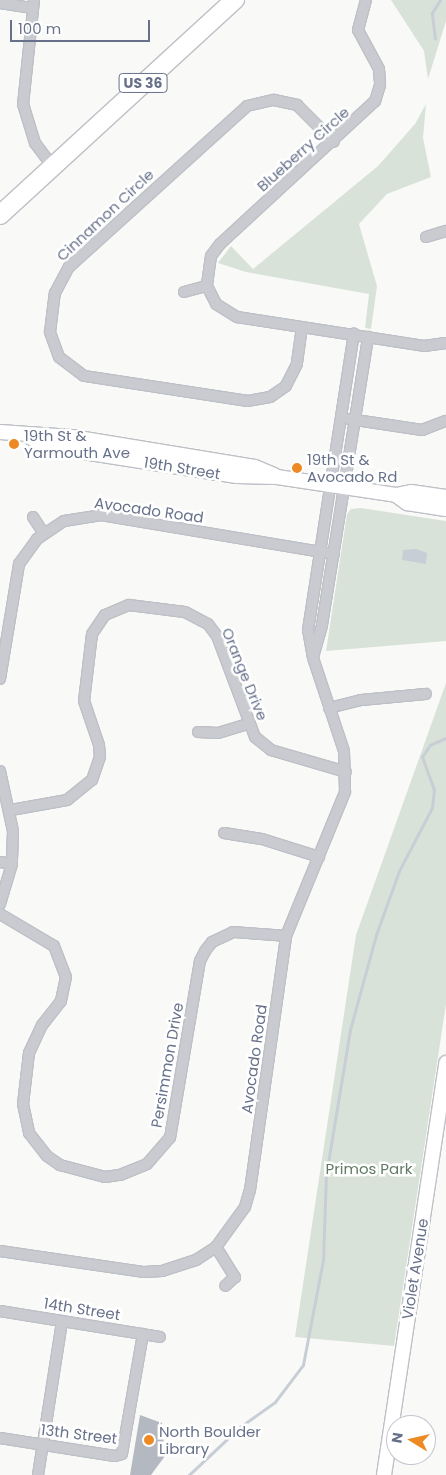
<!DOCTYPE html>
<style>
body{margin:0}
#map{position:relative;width:446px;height:1475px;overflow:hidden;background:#f9faf7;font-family:Poppins,sans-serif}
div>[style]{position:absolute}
.green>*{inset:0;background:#d9e2d8}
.water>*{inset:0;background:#c8ced6}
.stream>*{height:2.5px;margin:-1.25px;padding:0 1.25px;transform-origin:1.25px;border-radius:1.25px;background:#c8ced6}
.building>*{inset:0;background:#b4b9c1}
.roads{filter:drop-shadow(1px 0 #bec0c7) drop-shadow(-1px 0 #bec0c7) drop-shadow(0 1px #bec0c7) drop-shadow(0 -1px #bec0c7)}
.street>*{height:10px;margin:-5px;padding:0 5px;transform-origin:5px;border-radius:5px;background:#c9cbd0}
.secondary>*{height:14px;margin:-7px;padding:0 7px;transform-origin:7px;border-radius:7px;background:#fff}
.highway>*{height:18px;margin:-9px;padding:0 9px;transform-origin:9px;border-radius:9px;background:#fff}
.dots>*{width:14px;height:14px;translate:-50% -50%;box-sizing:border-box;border:2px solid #fff;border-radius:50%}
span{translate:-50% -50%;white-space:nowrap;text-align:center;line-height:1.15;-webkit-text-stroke:5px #fff;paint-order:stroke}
.shield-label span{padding:1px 4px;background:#fff;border:1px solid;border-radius:4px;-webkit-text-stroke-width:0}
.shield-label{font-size:14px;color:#67718a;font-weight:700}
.street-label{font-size:15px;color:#67718a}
.poi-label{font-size:15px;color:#67718a}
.left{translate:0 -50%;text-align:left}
.park-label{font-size:15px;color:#627b64}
.north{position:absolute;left:386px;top:1415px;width:50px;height:50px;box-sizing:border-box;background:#fff;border:1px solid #c2c6d0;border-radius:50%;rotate:279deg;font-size:14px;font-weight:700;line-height:20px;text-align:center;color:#67718a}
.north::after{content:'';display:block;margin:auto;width:18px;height:22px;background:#ee8a23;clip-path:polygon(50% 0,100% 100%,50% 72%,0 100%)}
.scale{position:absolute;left:10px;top:20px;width:140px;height:22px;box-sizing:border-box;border:2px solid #67718a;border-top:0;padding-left:6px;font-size:15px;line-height:18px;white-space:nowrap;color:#67718a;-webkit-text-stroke:4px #fff;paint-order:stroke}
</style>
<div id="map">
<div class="green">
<div style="clip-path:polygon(391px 0,446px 0,446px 21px,428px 79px,424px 51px)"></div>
<div style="clip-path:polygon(426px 104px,423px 138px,431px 177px,387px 194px,359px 224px,377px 286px,371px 329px,365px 328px,369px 294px,246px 272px,218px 263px,231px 246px,253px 269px,378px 166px,415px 124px)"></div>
<div style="clip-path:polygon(361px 508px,446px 521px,446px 641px,326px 651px,347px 514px,351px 509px)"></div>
<div style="clip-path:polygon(446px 683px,446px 1004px,394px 1346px,295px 1337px,356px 935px)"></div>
</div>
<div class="water">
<div style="clip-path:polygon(416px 549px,427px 553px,426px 564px,402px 560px,403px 550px)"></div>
</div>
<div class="stream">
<div style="left:435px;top:39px;width:26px;rotate:-97deg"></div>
<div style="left:432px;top:13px;width:15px;rotate:-58deg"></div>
<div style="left:189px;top:1475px;width:70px;rotate:-43.3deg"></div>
<div style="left:240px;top:1427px;width:43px;rotate:-35.5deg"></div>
<div style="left:275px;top:1402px;width:46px;rotate:-52.9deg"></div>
<div style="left:303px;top:1365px;width:107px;rotate:-79.2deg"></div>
<div style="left:323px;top:1260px;width:85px;rotate:-88deg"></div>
<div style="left:326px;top:1175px;width:147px;rotate:-80.6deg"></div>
<div style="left:350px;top:1030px;width:98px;rotate:-74.7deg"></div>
<div style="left:376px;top:935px;width:68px;rotate:-70.2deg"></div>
<div style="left:399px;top:871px;width:71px;rotate:-62.4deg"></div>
<div style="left:432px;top:808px;width:18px;rotate:-84deg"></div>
<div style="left:434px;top:790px;width:35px;rotate:-110deg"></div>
<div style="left:422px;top:757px;width:14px;rotate:-56deg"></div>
<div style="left:430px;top:745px;width:17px;rotate:-24deg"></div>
</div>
<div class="building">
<div style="clip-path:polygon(140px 1415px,162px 1423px,165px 1456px,151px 1475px,130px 1475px)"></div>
</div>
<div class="roads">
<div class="street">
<div style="left:34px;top:0;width:105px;rotate:96deg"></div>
<div style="left:23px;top:104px;width:41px;rotate:72.9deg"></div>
<div style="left:35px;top:143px;width:30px;rotate:53deg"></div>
<div style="left:366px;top:0;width:31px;rotate:105deg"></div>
<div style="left:358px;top:30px;width:44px;rotate:61.7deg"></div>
<div style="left:379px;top:69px;width:16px;rotate:86deg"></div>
<div style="left:380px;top:85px;width:17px;rotate:107deg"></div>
<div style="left:375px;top:101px;width:211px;rotate:137.3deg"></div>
<div style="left:220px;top:244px;width:15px;rotate:127deg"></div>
<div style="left:211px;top:256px;width:30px;rotate:98deg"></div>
<div style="left:207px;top:286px;width:20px;rotate:63deg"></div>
<div style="left:216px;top:304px;width:25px;rotate:32deg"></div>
<div style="left:237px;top:317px;width:189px;rotate:8.8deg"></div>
<div style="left:424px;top:346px;width:22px;rotate:-8deg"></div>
<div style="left:0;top:3px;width:33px;rotate:9deg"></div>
<div style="left:426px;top:237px;width:21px;rotate:-17deg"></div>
<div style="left:184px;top:292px;width:24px;rotate:-15deg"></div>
<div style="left:302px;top:327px;width:37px;rotate:98deg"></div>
<div style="left:297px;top:364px;width:25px;rotate:117deg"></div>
<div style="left:286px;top:386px;width:19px;rotate:145deg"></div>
<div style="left:270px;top:397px;width:22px;rotate:170deg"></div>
<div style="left:248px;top:401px;width:166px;rotate:-171.3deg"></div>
<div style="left:84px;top:376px;width:31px;rotate:-143deg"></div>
<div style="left:59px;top:357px;width:27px;rotate:-110deg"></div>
<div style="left:50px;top:332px;width:39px;rotate:-83deg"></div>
<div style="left:55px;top:293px;width:30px;rotate:-62deg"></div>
<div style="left:69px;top:267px;width:240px;rotate:-42.1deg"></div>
<div style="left:247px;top:106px;width:28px;rotate:-13deg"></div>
<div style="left:274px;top:100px;width:24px;rotate:12deg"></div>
<div style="left:297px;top:105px;width:52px;rotate:45deg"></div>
<div style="left:349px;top:419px;width:74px;rotate:8.6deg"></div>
<div style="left:422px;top:430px;width:26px;rotate:-21deg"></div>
<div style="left:33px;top:517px;width:20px;rotate:57deg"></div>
<div style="left:313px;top:657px;width:33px;rotate:-74deg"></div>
<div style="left:322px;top:625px;width:292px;rotate:-80.9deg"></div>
<div style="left:0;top:679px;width:117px;rotate:-80.6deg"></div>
<div style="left:19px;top:564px;width:31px;rotate:-54deg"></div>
<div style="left:37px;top:539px;width:32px;rotate:-34deg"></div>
<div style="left:64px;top:521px;width:36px;rotate:-9deg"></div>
<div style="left:100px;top:515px;width:237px;rotate:9.5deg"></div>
<div style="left:329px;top:708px;width:33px;rotate:-14deg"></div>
<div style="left:361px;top:700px;width:65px;rotate:-5.3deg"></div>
<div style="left:198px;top:732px;width:20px;rotate:3deg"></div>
<div style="left:218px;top:733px;width:31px;rotate:-17deg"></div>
<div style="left:0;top:771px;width:61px;rotate:77.8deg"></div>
<div style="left:13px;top:831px;width:33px;rotate:92deg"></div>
<div style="left:12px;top:864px;width:42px;rotate:106.7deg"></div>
<div style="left:11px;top:810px;width:57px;rotate:-10.1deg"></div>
<div style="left:67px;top:800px;width:32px;rotate:-39deg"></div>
<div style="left:92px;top:780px;width:24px;rotate:-71deg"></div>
<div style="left:100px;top:757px;width:12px;rotate:-95deg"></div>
<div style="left:99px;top:745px;width:46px;rotate:-108.8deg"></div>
<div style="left:84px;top:701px;width:67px;rotate:-83.2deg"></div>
<div style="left:92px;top:634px;width:23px;rotate:-56deg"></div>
<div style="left:105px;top:615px;width:26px;rotate:-23deg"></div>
<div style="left:129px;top:605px;width:56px;rotate:7.1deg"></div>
<div style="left:185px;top:612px;width:26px;rotate:28deg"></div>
<div style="left:208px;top:624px;width:15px;rotate:53deg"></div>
<div style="left:217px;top:636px;width:108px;rotate:69.4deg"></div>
<div style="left:255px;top:737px;width:21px;rotate:39deg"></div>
<div style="left:271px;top:750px;width:78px;rotate:16.3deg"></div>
<div style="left:224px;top:833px;width:38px;rotate:9deg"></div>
<div style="left:262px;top:839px;width:60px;rotate:17.5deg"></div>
<div style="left:0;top:862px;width:12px;rotate:9deg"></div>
<div style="left:0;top:914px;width:63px;rotate:30.7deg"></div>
<div style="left:54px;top:946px;width:33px;rotate:69deg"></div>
<div style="left:66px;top:977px;width:25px;rotate:102deg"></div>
<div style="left:61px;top:1001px;width:31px;rotate:128deg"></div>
<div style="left:42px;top:1025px;width:31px;rotate:115deg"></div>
<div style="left:29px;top:1053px;width:51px;rotate:96.7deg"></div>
<div style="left:23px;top:1104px;width:30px;rotate:78deg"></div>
<div style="left:29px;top:1133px;width:29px;rotate:52deg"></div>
<div style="left:47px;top:1156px;width:16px;rotate:35deg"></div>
<div style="left:60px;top:1165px;width:47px;rotate:14.9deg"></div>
<div style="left:105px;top:1177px;width:15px;rotate:-8deg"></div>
<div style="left:120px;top:1175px;width:29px;rotate:-22deg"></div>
<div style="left:147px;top:1164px;width:35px;rotate:-49deg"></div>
<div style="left:170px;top:1138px;width:180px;rotate:-80.4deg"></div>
<div style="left:200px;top:961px;width:11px;rotate:-63deg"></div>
<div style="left:205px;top:951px;width:11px;rotate:-52deg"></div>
<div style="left:212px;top:942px;width:23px;rotate:-25deg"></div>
<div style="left:233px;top:932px;width:53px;rotate:4.3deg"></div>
<div style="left:216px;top:1247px;width:36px;rotate:58deg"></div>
<div style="left:235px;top:1277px;width:13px;rotate:138deg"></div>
<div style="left:0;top:1251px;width:146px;rotate:8.3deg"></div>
<div style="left:144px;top:1272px;width:18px;rotate:-3deg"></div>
<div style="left:162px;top:1271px;width:36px;rotate:-18deg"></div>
<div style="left:196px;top:1260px;width:24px;rotate:-33deg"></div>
<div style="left:216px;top:1247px;width:49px;rotate:-54.1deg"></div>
<div style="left:245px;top:1207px;width:18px;rotate:-74deg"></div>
<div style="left:250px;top:1190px;width:257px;rotate:-81.9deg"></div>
<div style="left:286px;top:936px;width:156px;rotate:-67.7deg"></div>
<div style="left:345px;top:792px;width:41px;rotate:-91.4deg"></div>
<div style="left:344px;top:751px;width:98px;rotate:-108.4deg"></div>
<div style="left:313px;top:658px;width:28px;rotate:-100deg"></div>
<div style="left:308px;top:630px;width:300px;rotate:-81.2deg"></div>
<div style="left:0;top:1311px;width:162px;rotate:9.2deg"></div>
<div style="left:0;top:1438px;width:116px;rotate:8.9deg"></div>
<div style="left:115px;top:1456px;width:7px;rotate:-16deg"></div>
<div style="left:122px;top:1454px;width:122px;rotate:-80.1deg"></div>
<div style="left:38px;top:1475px;width:156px;rotate:-81.1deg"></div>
</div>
<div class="secondary">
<div style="left:0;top:432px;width:72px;rotate:4deg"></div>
<div style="left:72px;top:437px;width:185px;rotate:9.3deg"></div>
<div style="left:255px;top:467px;width:21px;rotate:23deg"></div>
<div style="left:30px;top:437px;width:17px;rotate:31deg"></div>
<div style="left:45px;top:446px;width:194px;rotate:8.9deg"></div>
<div style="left:237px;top:476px;width:40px;rotate:1.4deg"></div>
<div style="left:277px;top:477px;width:120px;rotate:8.6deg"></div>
<div style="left:396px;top:495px;width:15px;rotate:-11deg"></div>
<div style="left:411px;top:492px;width:35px;rotate:8deg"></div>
<div style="left:396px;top:495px;width:14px;rotate:36deg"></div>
<div style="left:407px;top:503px;width:39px;rotate:9deg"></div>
<div style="left:384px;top:1475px;width:417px;rotate:-81.4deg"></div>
</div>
<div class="highway">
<div style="left:0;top:215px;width:319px;rotate:-42.5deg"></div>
</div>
</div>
<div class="dots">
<div style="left:14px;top:444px;background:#ee8a23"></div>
<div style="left:297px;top:468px;background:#ee8a23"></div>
<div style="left:149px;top:1440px;background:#ee8a23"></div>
</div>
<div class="shield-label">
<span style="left:143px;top:83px">US 36</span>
</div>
<div class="street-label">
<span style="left:303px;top:149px;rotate:-42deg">Blueberry Circle</span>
<span style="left:105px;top:215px;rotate:-43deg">Cinnamon Circle</span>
<span style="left:182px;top:468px;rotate:9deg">19th Street</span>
<span style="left:149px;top:510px;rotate:8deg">Avocado Road</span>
<span style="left:245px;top:674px;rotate:68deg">Orange Drive</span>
<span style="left:254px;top:1059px;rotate:-82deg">Avocado Road</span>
<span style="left:167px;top:1065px;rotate:-80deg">Persimmon Drive</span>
<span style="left:415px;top:1269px;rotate:-81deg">Violet Avenue</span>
<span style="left:82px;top:1309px;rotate:9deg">14th Street</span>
<span style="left:79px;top:1434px;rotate:7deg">13th Street</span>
</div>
<div class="poi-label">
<span class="left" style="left:24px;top:444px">19th St &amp;<br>Yarmouth Ave</span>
<span class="left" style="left:307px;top:468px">19th St &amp;<br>Avocado Rd</span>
<span class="left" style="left:159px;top:1440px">North Boulder<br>Library</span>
</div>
<div class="park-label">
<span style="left:369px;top:1169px">Primos Park</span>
</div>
<div class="north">N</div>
<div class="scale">100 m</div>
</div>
